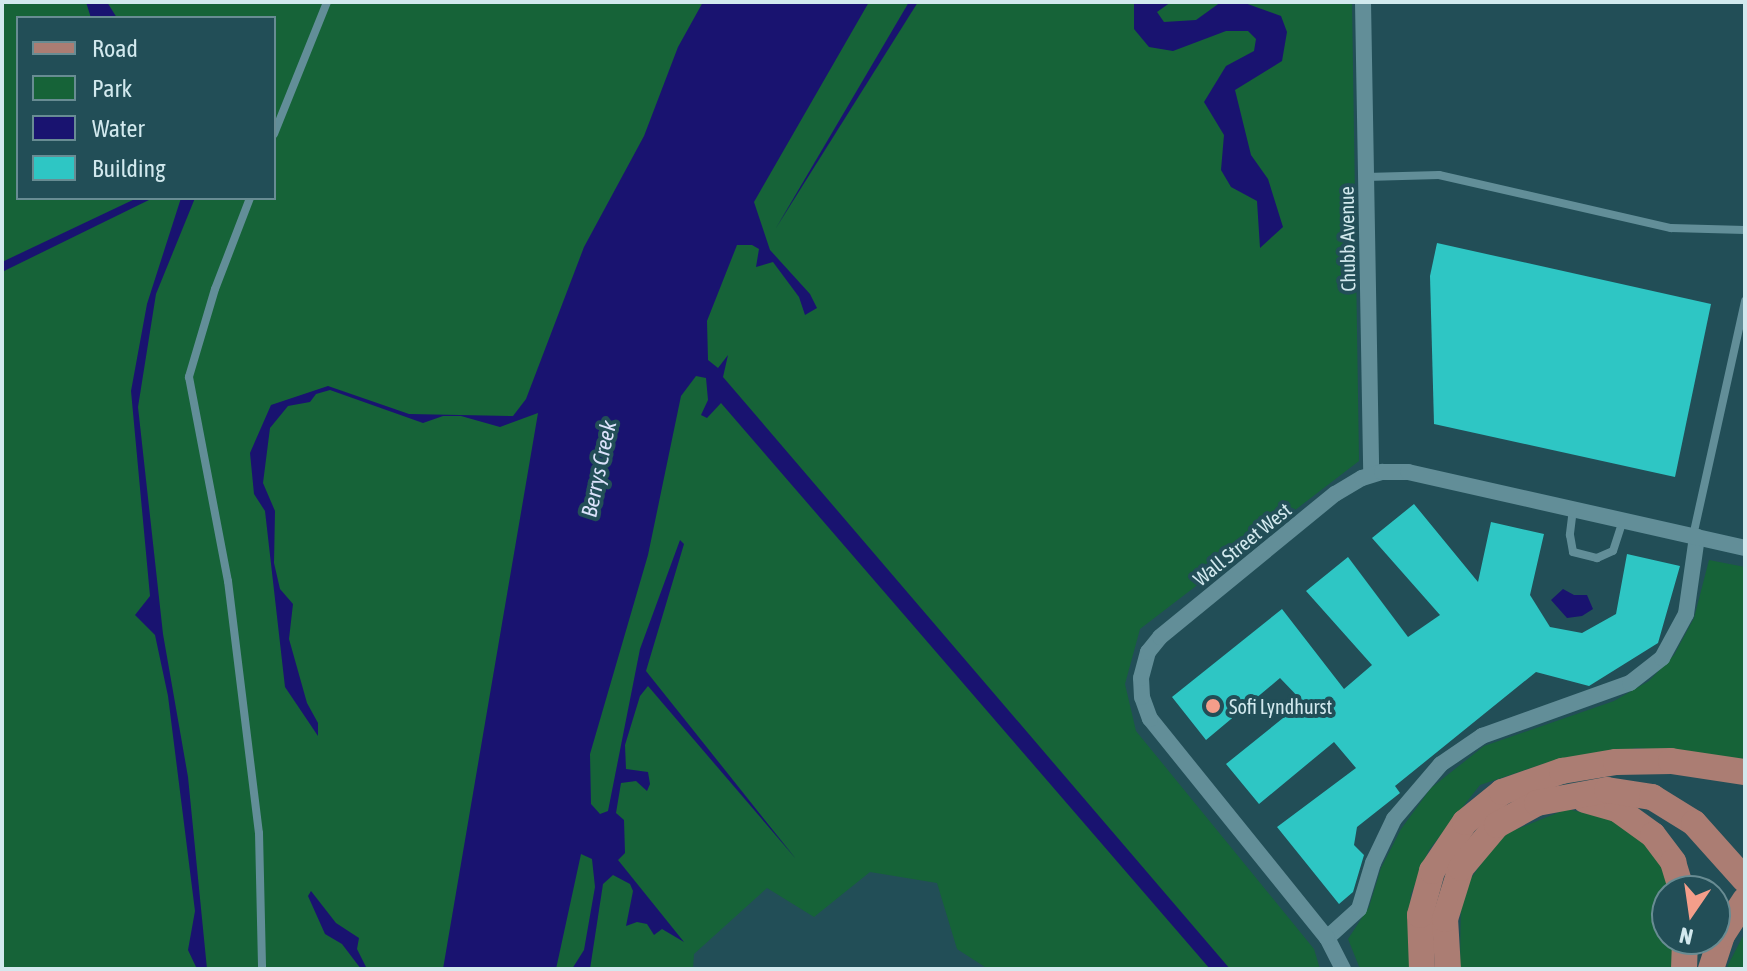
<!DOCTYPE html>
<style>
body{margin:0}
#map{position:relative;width:1747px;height:971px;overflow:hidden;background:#224e57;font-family:"Asap Condensed",sans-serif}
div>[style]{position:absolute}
.green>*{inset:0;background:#166338}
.water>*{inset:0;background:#191370}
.building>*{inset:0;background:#2ec6c4}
.lane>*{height:8px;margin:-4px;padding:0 4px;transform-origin:4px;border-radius:4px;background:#628e98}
.street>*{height:16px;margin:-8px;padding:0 8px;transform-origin:8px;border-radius:8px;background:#628e98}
.primary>*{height:26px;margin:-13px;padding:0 13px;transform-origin:13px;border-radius:13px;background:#ab7d73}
.dots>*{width:22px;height:22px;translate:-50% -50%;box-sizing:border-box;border:4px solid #224e57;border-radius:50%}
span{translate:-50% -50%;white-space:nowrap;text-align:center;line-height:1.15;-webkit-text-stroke:8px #224e57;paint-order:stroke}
.street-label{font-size:20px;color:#d2e9ee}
.poi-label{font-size:20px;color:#d2e9ee}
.left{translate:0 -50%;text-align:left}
.water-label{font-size:22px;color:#dbe2fb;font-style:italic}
.frame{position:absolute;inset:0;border:4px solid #d2e9ee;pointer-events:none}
.legend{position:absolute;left:16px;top:16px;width:260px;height:184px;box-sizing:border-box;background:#224e57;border:2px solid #688c93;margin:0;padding:10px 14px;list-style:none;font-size:24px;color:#d2e9ee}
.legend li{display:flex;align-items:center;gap:16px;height:40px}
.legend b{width:40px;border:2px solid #688c93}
.north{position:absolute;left:1651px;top:875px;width:80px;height:80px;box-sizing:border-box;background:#224e57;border:2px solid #688c93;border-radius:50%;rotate:193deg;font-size:22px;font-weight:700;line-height:32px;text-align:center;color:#d2e9ee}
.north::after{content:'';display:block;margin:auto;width:28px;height:36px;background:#f49e8a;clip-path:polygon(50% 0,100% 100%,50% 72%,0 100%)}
</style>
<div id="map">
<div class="green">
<div style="clip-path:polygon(evenodd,2px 2px,1352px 2px,1359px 461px,1140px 629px,1125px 684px,1136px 731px,1314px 949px,1320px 969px,988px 969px,957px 949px,937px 883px,870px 872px,814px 917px,767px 888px,694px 954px,693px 969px,2px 969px,2px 2px,18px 18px,274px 18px,274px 198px,18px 198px,18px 18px)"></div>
<div style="clip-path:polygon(1709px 560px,1745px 567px,1745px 759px,1637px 748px,1543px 764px,1480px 785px,1429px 850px,1411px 894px,1408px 928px,1412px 969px,1360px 969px,1348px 939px,1369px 907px,1381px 868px,1401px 829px,1431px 788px,1484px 746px,1614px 701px,1649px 681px,1674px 655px,1694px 618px)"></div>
<div style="clip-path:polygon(1567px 809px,1611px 819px,1651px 843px,1674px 891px,1667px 891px,1667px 939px,1674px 939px,1673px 969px,1460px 969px,1461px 892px,1502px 835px)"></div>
<div style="clip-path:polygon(1745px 932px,1745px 969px,1727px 969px,1728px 965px)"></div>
</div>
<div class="water">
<div style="clip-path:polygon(86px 2px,107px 2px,117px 18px,91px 18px)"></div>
<div style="clip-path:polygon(703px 2px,869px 2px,754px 202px,770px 250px,810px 294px,817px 308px,805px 315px,799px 297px,773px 262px,756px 267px,759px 249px,752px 245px,737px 245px,707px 321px,708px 360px,718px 368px,728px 355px,723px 377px,1230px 969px,1210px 969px,721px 403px,707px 418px,701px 415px,708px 400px,706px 378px,696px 376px,681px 396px,648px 555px,590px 754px,591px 804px,600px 814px,608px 811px,640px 649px,680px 540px,684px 544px,646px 671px,796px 859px,648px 686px,640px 696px,625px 745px,626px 769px,648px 772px,650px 784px,647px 791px,636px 781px,621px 783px,616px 813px,624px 820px,625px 853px,618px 860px,684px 942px,662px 929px,654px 935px,647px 924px,637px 922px,626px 926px,633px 891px,630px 884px,613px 875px,603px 884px,590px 969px,572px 969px,584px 950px,595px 887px,592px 859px,581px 854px,556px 969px,443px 969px,538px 413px,500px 427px,461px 416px,443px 416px,423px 423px,330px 390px,316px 394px,310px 402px,288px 406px,270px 428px,263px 483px,275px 511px,274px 563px,280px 589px,293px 604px,289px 639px,307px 703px,318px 723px,318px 736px,285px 687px,265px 511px,254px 494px,250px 453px,271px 405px,328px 386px,409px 414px,513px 416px,526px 399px,584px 247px,644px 136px,678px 47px)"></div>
<div style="clip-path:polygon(909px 2px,918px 2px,776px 228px)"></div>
<div style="clip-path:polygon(1134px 2px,1171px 2px,1157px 12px,1164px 22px,1196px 20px,1221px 2px,1242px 2px,1281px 16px,1287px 32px,1282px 61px,1235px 90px,1251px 155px,1268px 179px,1283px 227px,1260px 248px,1257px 201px,1231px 187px,1221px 170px,1224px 135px,1204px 102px,1226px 66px,1254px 51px,1256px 39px,1248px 31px,1226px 31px,1173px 51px,1149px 47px,1134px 29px)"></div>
<div style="clip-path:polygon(137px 198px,153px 198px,2px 272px,2px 262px)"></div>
<div style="clip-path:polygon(181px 198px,195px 198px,156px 294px,138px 407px,163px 634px,188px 777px,207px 969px,197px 969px,188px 950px,195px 911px,168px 696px,155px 635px,135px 615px,150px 596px,131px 391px,147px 304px)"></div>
<div style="clip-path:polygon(1563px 589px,1574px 595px,1587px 595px,1593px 609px,1582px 616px,1567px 618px,1551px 600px)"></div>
<div style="clip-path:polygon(311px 891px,336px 923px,359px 938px,357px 949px,367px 969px,361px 969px,342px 944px,325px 934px,308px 896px)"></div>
</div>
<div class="building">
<div style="clip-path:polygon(1437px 243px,1711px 304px,1675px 477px,1434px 424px,1430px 276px)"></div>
<div style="clip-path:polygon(1414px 504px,1478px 582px,1491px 522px,1544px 534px,1530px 595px,1550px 627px,1582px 633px,1616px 614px,1627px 554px,1680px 566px,1658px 643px,1589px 686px,1536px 672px,1395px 786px,1400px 793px,1357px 827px,1354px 845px,1364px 855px,1353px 892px,1339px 904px,1277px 827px,1356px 768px,1334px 742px,1259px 804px,1226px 764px,1303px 702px,1280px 678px,1206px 740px,1172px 697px,1282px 609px,1344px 689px,1372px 665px,1306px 591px,1348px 557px,1408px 637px,1440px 615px,1372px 538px)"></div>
</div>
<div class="lane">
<div style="left:274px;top:134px;width:142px;rotate:-68.1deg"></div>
<div style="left:1366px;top:177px;width:73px;rotate:-1.6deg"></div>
<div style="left:1439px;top:175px;width:238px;rotate:12.9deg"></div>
<div style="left:1671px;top:228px;width:74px;rotate:1.5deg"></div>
<div style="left:250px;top:198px;width:97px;rotate:111deg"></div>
<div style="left:215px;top:289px;width:92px;rotate:106.5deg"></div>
<div style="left:189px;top:377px;width:208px;rotate:79.2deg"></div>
<div style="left:228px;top:581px;width:254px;rotate:83deg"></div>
<div style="left:259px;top:833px;width:136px;rotate:88.7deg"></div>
<div style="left:1573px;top:509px;width:26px;rotate:97deg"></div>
<div style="left:1570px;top:535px;width:17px;rotate:80deg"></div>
<div style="left:1573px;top:552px;width:25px;rotate:14deg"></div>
<div style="left:1597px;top:558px;width:17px;rotate:-24deg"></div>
<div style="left:1613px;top:551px;width:33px;rotate:-72deg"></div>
<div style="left:1693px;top:536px;width:241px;rotate:-77.5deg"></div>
</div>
<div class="street">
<div style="left:1363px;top:2px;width:472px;rotate:89deg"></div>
<div style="left:1327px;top:938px;width:43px;rotate:-42.2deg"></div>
<div style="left:1359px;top:909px;width:48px;rotate:-73.1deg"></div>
<div style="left:1373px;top:863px;width:49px;rotate:-64.5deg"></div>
<div style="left:1394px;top:819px;width:72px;rotate:-49.5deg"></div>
<div style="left:1441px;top:764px;width:50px;rotate:-34.3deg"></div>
<div style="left:1482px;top:736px;width:157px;rotate:-19.7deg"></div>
<div style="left:1630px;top:683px;width:41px;rotate:-38deg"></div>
<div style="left:1662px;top:658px;width:50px;rotate:-61.4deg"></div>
<div style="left:1686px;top:614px;width:78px;rotate:-81.9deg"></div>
<div style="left:1343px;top:969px;width:35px;rotate:-117deg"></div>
<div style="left:1327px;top:938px;width:282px;rotate:-128.9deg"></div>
<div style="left:1150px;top:719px;width:23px;rotate:-110deg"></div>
<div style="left:1142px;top:697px;width:19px;rotate:-93deg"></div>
<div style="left:1141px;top:678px;width:27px;rotate:-75deg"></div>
<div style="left:1148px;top:652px;width:19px;rotate:-51deg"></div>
<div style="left:1160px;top:637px;width:226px;rotate:-39.3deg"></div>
<div style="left:1335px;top:494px;width:31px;rotate:-31deg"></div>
<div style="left:1362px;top:478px;width:21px;rotate:-17deg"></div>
<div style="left:1382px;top:472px;width:26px"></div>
<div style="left:1408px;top:472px;width:345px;rotate:12.7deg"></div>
</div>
<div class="primary">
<div style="left:1585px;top:800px;width:33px;rotate:16deg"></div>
<div style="left:1617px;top:809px;width:44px;rotate:35.8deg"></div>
<div style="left:1653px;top:835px;width:34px;rotate:53deg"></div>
<div style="left:1673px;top:862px;width:30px;rotate:73deg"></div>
<div style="left:1422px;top:969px;width:54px;rotate:-92.1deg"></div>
<div style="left:1420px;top:915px;width:46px;rotate:-74.7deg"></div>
<div style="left:1432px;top:871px;width:59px;rotate:-56deg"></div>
<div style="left:1465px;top:822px;width:48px;rotate:-39deg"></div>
<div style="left:1502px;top:792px;width:64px;rotate:-19.3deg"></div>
<div style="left:1562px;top:771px;width:55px;rotate:-9.5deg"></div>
<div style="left:1616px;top:762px;width:55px;rotate:-1deg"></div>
<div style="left:1671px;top:761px;width:75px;rotate:8.5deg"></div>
<div style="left:1448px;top:969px;width:50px;rotate:-93.4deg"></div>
<div style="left:1445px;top:919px;width:53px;rotate:-72.6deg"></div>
<div style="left:1461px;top:868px;width:56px;rotate:-50.1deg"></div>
<div style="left:1497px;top:825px;width:46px;rotate:-28.8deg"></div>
<div style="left:1537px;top:803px;width:71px;rotate:-10.5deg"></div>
<div style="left:1607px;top:790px;width:46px;rotate:8.8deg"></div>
<div style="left:1652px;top:797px;width:49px;rotate:31.8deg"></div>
<div style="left:1694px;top:823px;width:76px;rotate:48.2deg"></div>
<div style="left:1684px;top:969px;width:30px;rotate:-88deg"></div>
<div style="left:1711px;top:969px;width:36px;rotate:-72deg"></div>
<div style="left:1722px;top:935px;width:42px;rotate:-56.7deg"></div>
</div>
<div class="dots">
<div style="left:1213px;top:706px;background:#f49e8a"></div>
</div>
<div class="street-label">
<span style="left:1347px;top:239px;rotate:-91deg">Chubb Avenue</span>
<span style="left:1242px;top:544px;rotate:-39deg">Wall Street West</span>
</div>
<div class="poi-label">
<span class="left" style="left:1229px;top:706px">Sofi Lyndhurst</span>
</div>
<div class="water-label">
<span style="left:599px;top:469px;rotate:-78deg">Berrys Creek</span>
</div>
<div class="frame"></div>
<ul class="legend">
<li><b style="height:10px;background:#ab7d73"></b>Road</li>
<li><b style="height:22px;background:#166338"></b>Park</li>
<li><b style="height:22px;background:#191370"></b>Water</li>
<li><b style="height:22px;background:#2ec6c4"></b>Building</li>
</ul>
<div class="north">N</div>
</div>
